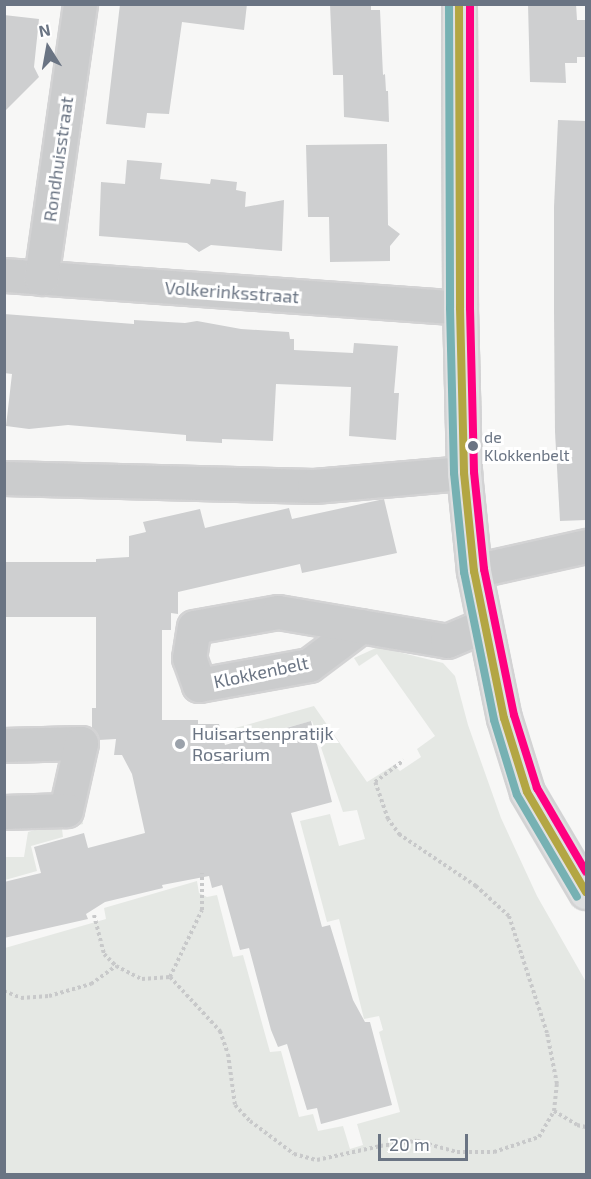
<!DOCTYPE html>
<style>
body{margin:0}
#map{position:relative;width:591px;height:1179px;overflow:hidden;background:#f7f7f6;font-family:"Exo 2",sans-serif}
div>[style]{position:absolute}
.green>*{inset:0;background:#e5e8e4}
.building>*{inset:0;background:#cecfd0}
.path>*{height:4px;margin-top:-2px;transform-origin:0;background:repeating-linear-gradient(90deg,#c8c9ca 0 3px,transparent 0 6px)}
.roads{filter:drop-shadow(2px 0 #d3d3d4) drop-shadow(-2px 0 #d3d3d4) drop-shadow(0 2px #d3d3d4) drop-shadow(0 -2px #d3d3d4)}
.minor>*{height:33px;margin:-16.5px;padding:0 16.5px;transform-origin:16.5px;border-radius:16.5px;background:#cbcccd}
.major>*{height:33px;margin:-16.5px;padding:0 16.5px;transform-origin:16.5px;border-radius:16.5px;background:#dfe0e1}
.bus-1>*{height:8px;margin:-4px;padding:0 4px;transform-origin:4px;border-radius:4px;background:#b3a643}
.bus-2>*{height:8px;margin:-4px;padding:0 4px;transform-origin:4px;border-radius:4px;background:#76b1b3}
.bus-3>*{height:8px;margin:-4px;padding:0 4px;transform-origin:4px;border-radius:4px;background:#ff0080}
.dots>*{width:16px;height:16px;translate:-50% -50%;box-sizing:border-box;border:3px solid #fff;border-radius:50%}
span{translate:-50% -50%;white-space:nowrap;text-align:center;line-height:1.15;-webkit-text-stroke:6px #fff;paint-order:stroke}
.bus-label{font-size:16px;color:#6a7483}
.left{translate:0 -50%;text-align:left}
.street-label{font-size:18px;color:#6a7483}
.poi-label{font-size:18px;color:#6a7483}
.frame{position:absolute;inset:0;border:6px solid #6a7483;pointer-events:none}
.north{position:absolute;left:18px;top:18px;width:60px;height:60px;-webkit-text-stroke:4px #fff;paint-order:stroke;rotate:349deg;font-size:16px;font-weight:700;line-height:24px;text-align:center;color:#6a7483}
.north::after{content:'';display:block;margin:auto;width:21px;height:27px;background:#6a7483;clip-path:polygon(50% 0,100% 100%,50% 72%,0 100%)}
.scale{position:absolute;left:378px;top:1134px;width:90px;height:27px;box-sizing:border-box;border:3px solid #6a7483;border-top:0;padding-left:8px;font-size:18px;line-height:21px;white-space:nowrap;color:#6a7483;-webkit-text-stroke:4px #fff;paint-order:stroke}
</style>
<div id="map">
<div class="green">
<div style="clip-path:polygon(378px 647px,443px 663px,455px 676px,468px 725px,501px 818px,537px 896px,586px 982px,586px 1174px,5px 1174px,5px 948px,106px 919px,104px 908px,197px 881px,199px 893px,207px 897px,217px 895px,233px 957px,243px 955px,270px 1052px,281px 1051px,299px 1117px,313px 1114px,318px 1131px,343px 1126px,350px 1149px,363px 1145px,357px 1124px,400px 1112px,379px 1032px,383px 1030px,379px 1016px,364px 1019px,339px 919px,327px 922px,300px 821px,330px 814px,339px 846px,365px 839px,357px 810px,343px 812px,312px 721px,231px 742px,228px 730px,314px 706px,367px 782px,394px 765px,400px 771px,421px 757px,417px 749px,435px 736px,377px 654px,359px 666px,354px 658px)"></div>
<div style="clip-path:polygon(82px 816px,83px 824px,62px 829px,63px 837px,31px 846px,37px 871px,5px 880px,5px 857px,24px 857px,28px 832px)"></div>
</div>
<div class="building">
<div style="clip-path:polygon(120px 4px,247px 4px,244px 30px,182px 22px,169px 114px,147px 113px,145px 128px,106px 124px)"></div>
<div style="clip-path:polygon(330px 4px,371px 4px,371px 10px,380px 10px,383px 75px,385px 74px,386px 91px,388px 91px,389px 122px,344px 117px,343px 75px,333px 75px)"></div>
<div style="clip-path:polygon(528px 4px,576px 4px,577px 20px,586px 20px,586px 57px,577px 57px,577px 63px,565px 63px,566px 83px,530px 82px)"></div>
<div style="clip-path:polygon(4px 15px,39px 19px,34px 67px,39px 77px,4px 112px)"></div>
<div style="clip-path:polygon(558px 120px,586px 121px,586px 520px,560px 521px,555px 432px,554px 311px,554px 207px)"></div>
<div style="clip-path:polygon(387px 144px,388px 225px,400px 234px,390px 246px,390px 261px,330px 262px,329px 217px,308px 217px,306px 145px)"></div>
<div style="clip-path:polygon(127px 160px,162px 163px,160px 179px,210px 184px,211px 179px,237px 182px,236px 190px,246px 192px,245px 207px,284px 200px,282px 251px,211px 245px,199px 252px,187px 243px,99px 236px,101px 182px,125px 184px)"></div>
<div style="clip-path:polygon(4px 314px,134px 324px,134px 320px,185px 323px,197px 321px,241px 329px,289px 332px,290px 339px,294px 339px,294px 350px,353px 353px,354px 343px,398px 346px,394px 393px,399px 393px,396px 440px,349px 436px,351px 387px,276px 384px,273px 441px,222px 439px,222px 443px,186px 441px,186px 435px,68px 425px,29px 429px,6px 426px,12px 374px,4px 373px)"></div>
<div style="clip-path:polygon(384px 499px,397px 553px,302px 573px,300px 564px,178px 592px,178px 614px,171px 613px,171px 630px,162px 630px,162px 720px,198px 720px,198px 724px,219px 724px,225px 745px,311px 721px,332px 802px,291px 813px,322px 927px,330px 925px,353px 1000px,365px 1022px,370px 1022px,392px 1105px,321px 1124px,317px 1108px,307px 1110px,287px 1044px,278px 1047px,271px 1030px,249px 948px,240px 950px,222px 885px,212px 888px,209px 876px,162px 885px,163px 888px,105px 902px,86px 914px,88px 919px,4px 938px,4px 882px,41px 873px,34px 847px,84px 833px,88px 848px,145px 833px,132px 774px,122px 755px,114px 755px,116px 739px,99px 740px,92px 728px,92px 708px,96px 708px,96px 617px,4px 617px,4px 562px,96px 562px,96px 559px,129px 557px,129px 536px,146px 532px,143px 522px,200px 509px,205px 528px,289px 508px,292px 519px)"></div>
</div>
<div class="path">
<div style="left:94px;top:915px;width:40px;rotate:75.6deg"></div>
<div style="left:104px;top:954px;width:17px;rotate:45deg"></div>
<div style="left:170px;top:977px;width:74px;rotate:-64.5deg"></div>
<div style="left:202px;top:910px;width:37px;rotate:-90deg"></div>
<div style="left:4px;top:991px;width:18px;rotate:22deg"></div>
<div style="left:21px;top:998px;width:28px;rotate:-4deg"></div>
<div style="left:49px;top:996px;width:44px;rotate:-15.9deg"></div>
<div style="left:91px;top:984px;width:31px;rotate:-36deg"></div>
<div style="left:116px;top:966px;width:29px;rotate:27deg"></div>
<div style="left:142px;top:979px;width:28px;rotate:-4deg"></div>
<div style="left:170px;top:977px;width:74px;rotate:47.2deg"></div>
<div style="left:220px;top:1031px;width:24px;rotate:71deg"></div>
<div style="left:228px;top:1054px;width:51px;rotate:82.2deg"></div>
<div style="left:235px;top:1105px;width:22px;rotate:47deg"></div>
<div style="left:250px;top:1121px;width:55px;rotate:36.9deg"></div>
<div style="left:294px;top:1154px;width:24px;rotate:15deg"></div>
<div style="left:317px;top:1160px;width:65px;rotate:-12.5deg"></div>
<div style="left:380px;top:1146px;width:37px;rotate:-8deg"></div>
<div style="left:417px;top:1141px;width:41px;rotate:15.4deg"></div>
<div style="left:457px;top:1152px;width:37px"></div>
<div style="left:494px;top:1152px;width:47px;rotate:-18.4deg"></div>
<div style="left:539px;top:1137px;width:30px;rotate:-60deg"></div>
<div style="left:554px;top:1111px;width:27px;rotate:-84deg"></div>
<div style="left:557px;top:1084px;width:52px;rotate:-101.1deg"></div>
<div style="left:547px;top:1033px;width:123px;rotate:-108deg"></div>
<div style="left:509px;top:916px;width:45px;rotate:-137.7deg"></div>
<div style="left:476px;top:886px;width:92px;rotate:-146.1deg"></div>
<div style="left:400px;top:835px;width:20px;rotate:-127deg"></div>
<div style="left:388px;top:819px;width:39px;rotate:-109deg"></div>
<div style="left:375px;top:782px;width:36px;rotate:-37deg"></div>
<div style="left:554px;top:1111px;width:27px;rotate:31deg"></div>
<div style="left:577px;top:1125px;width:9px;rotate:13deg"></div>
</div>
<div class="roads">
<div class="minor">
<div style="left:4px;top:275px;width:457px;rotate:4.1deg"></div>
<div style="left:41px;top:278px;width:277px;rotate:-81.9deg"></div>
<div style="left:4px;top:478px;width:310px;rotate:1.5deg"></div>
<div style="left:314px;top:486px;width:151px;rotate:-5deg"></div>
<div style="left:474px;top:571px;width:115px;rotate:-12.6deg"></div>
<div style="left:361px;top:626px;width:65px;rotate:143.1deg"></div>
<div style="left:309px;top:665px;width:112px;rotate:169.7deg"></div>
<div style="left:199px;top:685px;width:29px;rotate:-110deg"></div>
<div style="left:189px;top:658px;width:31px;rotate:-81deg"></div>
<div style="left:194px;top:627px;width:85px;rotate:-10.1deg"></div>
<div style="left:278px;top:612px;width:171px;rotate:9.7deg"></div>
<div style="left:447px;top:641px;width:39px;rotate:-23deg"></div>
<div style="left:4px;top:745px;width:77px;rotate:-1.5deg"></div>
<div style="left:81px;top:743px;width:69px;rotate:102.6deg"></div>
<div style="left:66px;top:810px;width:62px;rotate:178.2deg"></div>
</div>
<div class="major">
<div style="left:459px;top:4px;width:304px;rotate:89.8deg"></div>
<div style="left:460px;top:308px;width:165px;rotate:88.6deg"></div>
<div style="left:464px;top:473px;width:99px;rotate:84.2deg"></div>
<div style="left:474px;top:571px;width:150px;rotate:78.5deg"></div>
<div style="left:504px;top:718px;width:77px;rotate:72.7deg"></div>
<div style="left:527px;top:792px;width:116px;rotate:59.5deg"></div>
</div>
</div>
<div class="bus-1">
<div style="left:459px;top:4px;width:304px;rotate:89.8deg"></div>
<div style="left:460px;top:308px;width:165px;rotate:88.6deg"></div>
<div style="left:464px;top:473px;width:99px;rotate:84.2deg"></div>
<div style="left:474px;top:571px;width:150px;rotate:78.5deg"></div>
<div style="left:504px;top:718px;width:77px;rotate:72.7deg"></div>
<div style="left:527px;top:792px;width:116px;rotate:59.5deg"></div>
</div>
<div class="bus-2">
<div style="left:449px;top:4px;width:304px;rotate:89.8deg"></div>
<div style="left:450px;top:308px;width:165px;rotate:88.6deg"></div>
<div style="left:454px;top:473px;width:100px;rotate:84.2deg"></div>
<div style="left:464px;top:572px;width:151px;rotate:78.5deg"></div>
<div style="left:494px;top:720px;width:78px;rotate:73deg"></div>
<div style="left:517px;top:795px;width:118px;rotate:59.5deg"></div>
</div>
<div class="bus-3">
<div style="left:470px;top:4px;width:304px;rotate:90deg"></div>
<div style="left:470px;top:308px;width:164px;rotate:88.6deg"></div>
<div style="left:474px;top:472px;width:98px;rotate:84.1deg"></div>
<div style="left:484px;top:569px;width:149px;rotate:78.4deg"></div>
<div style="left:514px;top:715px;width:77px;rotate:72.5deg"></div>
<div style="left:537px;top:788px;width:97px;rotate:59.7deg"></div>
</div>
<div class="dots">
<div style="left:473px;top:446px;background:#6a7483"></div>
<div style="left:180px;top:744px;background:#9ba2ab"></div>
</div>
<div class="bus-label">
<span class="left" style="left:484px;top:446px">de<br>Klokkenbelt</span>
</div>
<div class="street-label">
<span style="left:58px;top:159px;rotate:-82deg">Rondhuisstraat</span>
<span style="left:232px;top:292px;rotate:4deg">Volkerinksstraat</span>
<span style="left:261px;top:672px;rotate:-12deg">Klokkenbelt</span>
</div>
<div class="poi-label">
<span class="left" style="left:192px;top:744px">Huisartsenpratijk<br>Rosarium</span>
</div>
<div class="frame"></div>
<div class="north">N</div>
<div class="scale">20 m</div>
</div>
